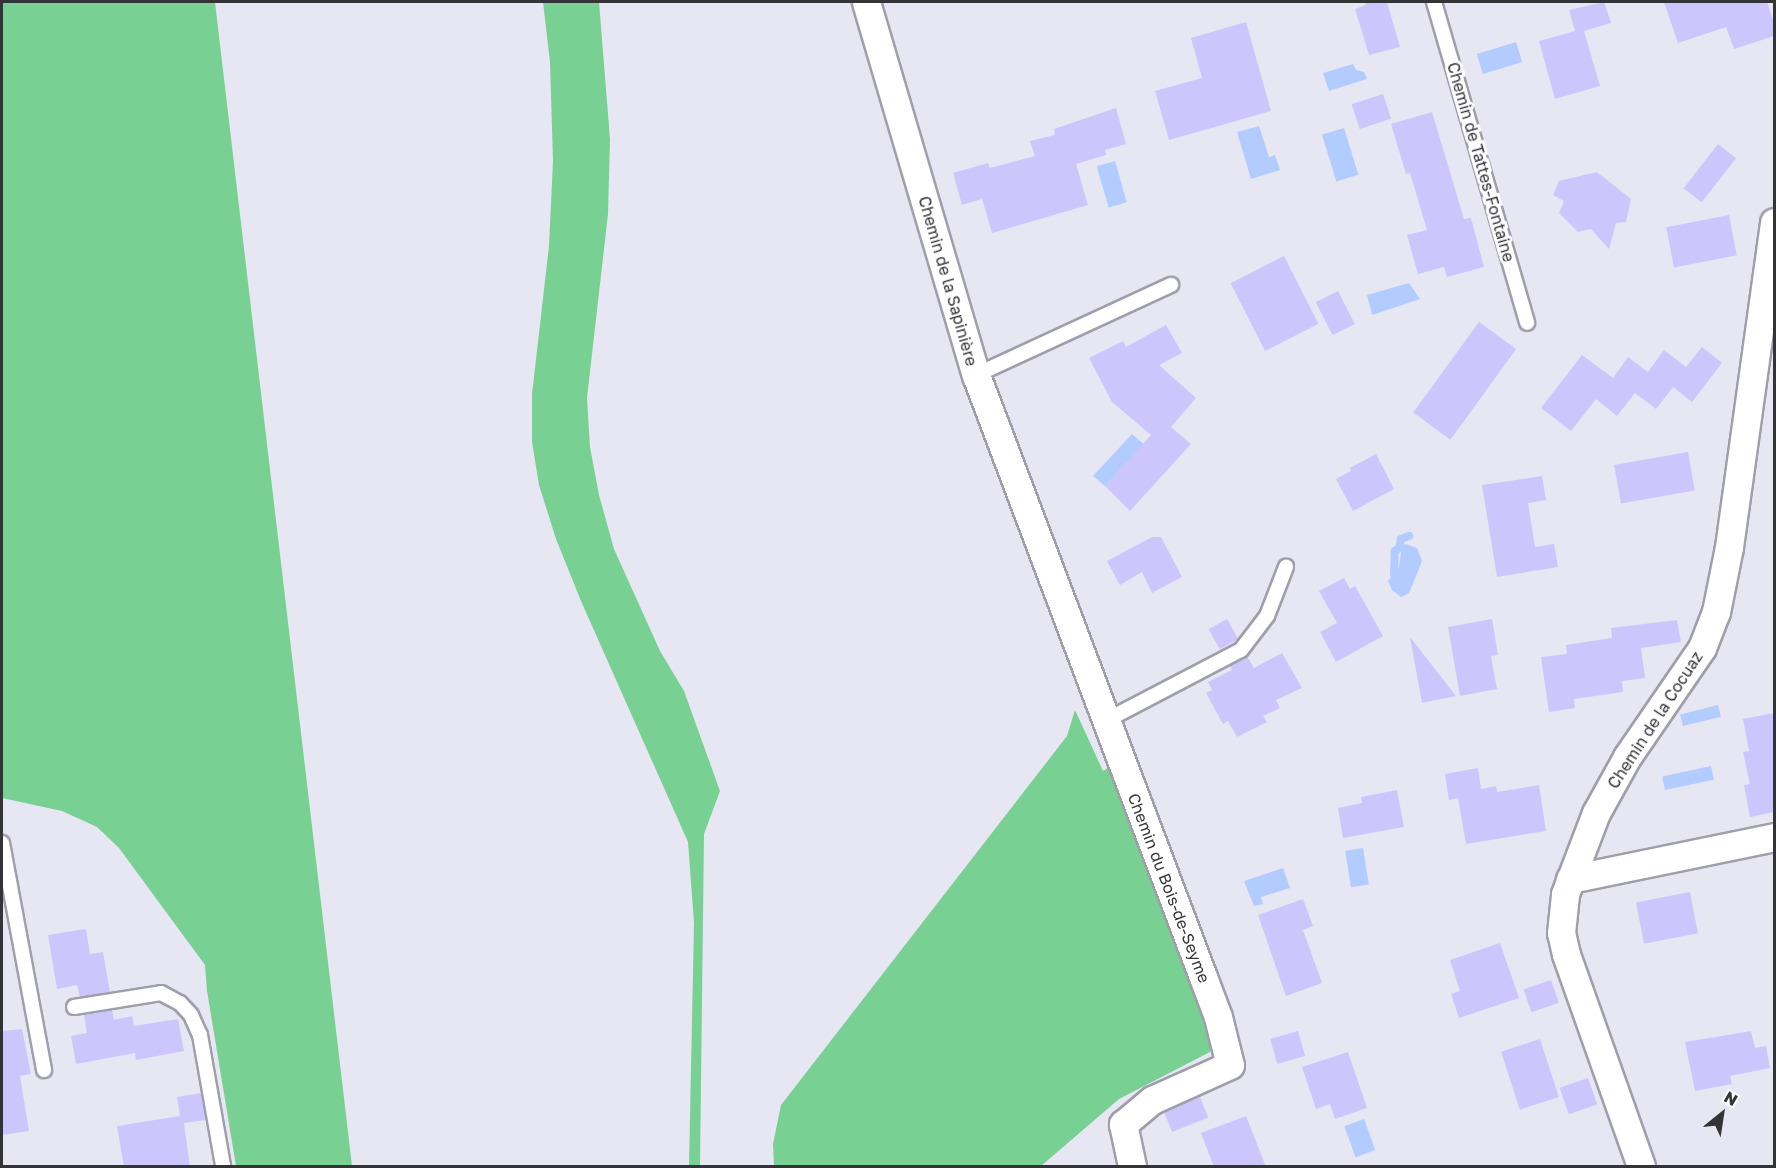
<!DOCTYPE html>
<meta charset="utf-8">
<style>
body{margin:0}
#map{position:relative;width:1776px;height:1168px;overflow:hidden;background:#e7e6f3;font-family:"Golos Text",sans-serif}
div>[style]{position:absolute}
.green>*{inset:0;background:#78d192}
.water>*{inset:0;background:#b2ccff;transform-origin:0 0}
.stream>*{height:8px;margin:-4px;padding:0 4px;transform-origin:4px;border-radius:4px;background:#b2ccff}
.building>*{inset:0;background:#cdc6fd;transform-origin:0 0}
.roads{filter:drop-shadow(2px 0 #9f9ea9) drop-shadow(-2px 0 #9f9ea9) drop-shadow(0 2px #9f9ea9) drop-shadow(0 -2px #9f9ea9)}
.service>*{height:14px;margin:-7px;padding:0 7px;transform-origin:7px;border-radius:7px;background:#fff}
.minor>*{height:27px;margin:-13.5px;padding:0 13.5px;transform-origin:13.5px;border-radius:13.5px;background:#fff}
span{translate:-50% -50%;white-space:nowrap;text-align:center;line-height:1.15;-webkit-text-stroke:6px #fff;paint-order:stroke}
.street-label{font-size:16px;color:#343338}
.frame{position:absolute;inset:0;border:3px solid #343338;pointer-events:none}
.north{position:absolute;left:1692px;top:1084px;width:60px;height:60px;-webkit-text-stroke:4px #fff;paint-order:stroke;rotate:30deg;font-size:16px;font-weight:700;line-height:24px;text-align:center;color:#343338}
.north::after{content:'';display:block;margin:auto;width:21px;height:27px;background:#343338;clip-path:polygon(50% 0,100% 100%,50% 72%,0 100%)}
</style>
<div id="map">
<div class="green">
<div style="clip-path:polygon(2px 2px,215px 2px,352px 1166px,236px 1166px,207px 991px,205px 965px,119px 848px,97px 827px,62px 811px,2px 798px)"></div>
<div style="clip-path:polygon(543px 2px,599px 2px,610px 139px,608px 214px,587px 398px,590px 447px,599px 495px,614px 549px,660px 651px,684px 691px,720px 791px,704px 834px,700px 1166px,689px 1166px,694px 923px,688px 842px,581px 601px,556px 539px,539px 485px,532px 442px,532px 394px,549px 246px,553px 161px,550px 62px)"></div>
<div style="clip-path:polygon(1075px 710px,1103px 771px,1113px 765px,1212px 1036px,1210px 1052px,1119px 1099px,1041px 1166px,774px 1166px,773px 1144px,781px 1105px,1067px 736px)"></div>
</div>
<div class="water">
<div style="left:1516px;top:42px;width:21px;height:41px;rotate:73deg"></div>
<div style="clip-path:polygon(1353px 64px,1356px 70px,1364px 72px,1367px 79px,1329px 91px,1323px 73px)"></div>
<div style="clip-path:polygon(1259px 126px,1269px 157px,1275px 155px,1280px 170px,1251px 179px,1237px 132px)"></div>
<div style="left:1344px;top:128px;width:49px;height:23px;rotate:73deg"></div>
<div style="left:1115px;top:161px;width:43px;height:19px;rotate:74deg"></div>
<div style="clip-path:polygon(1409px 283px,1420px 299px,1372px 315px,1367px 295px)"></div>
<div style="clip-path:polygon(1132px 434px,1147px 447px,1126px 463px,1105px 486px,1093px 476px)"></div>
<div style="clip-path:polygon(1406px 544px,1417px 548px,1422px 561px,1409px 593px,1401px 597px,1392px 590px,1388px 581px,1399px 567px,1402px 546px)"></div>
<div style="left:1718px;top:705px;width:12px;height:39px;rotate:76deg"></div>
<div style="left:1711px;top:766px;width:14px;height:50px;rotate:78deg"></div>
<div style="left:1363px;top:848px;width:37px;height:18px;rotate:81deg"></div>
<div style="clip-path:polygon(1283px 868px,1290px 888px,1261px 897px,1263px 904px,1254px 906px,1244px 881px)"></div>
<div style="left:1364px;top:1119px;width:33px;height:21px;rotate:70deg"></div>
</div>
<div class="stream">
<div style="left:1394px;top:574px;width:23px;rotate:-88deg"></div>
<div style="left:1395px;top:551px;width:5px;rotate:-37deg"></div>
<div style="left:1399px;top:548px;width:9px;rotate:-77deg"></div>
<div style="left:1401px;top:539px;width:9px;rotate:-21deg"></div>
</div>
<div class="building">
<div style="clip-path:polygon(1365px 2px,1387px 2px,1400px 47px,1369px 55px,1355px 9px,1366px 5px)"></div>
<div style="clip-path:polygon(1604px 2px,1611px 23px,1584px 31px,1600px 86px,1555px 99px,1539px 41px,1575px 31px,1569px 10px)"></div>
<div style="clip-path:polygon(1664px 2px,1767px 2px,1774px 23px,1774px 36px,1734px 49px,1726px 27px,1678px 43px)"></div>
<div style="clip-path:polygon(1246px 22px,1271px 111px,1169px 140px,1155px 91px,1202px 78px,1191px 38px)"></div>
<div style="left:1383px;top:94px;width:26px;height:33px;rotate:72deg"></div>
<div style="clip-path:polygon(1116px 108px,1126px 144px,1105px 150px,1106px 155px,1076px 164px,1088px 205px,992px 233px,982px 199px,962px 205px,953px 173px,988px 163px,990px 168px,1035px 156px,1030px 141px,1055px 135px,1054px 129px)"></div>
<div style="clip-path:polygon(1432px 112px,1464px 219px,1471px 218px,1484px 267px,1447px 277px,1444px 267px,1418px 274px,1407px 235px,1427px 230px,1410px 173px,1406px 174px,1391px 124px)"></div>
<div style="left:1718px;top:144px;width:23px;height:56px;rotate:38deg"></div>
<div style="clip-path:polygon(1597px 172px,1631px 199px,1626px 222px,1616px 223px,1609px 249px,1591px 229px,1578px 232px,1559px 213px,1564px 201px,1553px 195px,1559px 181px)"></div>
<div style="left:1729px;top:215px;width:41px;height:64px;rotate:79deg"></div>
<div style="left:1284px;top:256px;width:76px;height:60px;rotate:63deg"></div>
<div style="left:1338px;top:291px;width:37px;height:25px;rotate:63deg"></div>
<div style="left:1479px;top:322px;width:46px;height:112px;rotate:36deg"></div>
<div style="clip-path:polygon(1166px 325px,1182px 353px,1159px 365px,1196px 398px,1171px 427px,1191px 444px,1130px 511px,1105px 486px,1151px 435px,1112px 402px,1089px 358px,1123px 341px,1126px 347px)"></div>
<div style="clip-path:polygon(1702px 347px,1722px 363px,1692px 402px,1673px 387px,1656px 409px,1635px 393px,1617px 416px,1596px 399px,1571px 431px,1541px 408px,1582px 355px,1613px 378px,1628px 357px,1648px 372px,1664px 350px,1686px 367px)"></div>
<div style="left:1688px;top:452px;width:39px;height:75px;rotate:80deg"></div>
<div style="clip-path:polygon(1376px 454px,1394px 489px,1353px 511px,1336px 479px,1351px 471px,1350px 468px)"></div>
<div style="clip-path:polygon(1542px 476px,1546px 500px,1528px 503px,1535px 547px,1554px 544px,1558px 567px,1497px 577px,1482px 485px)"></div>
<div style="clip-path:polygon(1152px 537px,1161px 537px,1182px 577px,1152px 593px,1142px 572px,1120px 585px,1107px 561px)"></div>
<div style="clip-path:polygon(1344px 578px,1350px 589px,1355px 586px,1383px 636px,1336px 662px,1320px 632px,1337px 623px,1319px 591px)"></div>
<div style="left:1227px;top:619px;width:23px;height:21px;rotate:61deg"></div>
<div style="clip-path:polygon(1492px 619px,1498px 655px,1491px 656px,1497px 689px,1460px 696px,1448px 627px)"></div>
<div style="clip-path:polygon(1677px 620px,1681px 642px,1641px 648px,1645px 678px,1622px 681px,1623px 692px,1574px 699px,1575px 708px,1549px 712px,1541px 657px,1567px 654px,1566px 645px,1612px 638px,1611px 628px)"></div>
<div style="clip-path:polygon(1410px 637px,1456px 696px,1422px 703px)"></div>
<div style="clip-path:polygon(1282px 653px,1302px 688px,1276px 700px,1280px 708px,1263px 716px,1267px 722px,1237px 737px,1228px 721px,1223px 724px,1206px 693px,1212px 690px,1208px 682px,1232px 670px,1230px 666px,1247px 656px,1254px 668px)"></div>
<div style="clip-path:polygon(1774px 713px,1774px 812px,1750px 817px,1744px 785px,1750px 784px,1743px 752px,1749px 751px,1743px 719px)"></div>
<div style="clip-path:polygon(1478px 768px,1481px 789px,1496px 786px,1497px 792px,1539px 785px,1546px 831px,1466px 844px,1458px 798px,1449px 800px,1445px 774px)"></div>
<div style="clip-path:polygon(1397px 790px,1404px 827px,1343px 838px,1338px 808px,1362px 803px,1361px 797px)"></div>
<div style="left:1690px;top:892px;width:42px;height:55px;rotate:79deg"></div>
<div style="clip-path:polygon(1303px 899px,1313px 926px,1303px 930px,1322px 983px,1286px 996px,1258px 915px)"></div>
<div style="clip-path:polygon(86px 929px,90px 954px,103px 952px,110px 992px,80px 997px,77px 985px,57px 989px,48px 935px)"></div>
<div style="clip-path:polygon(1500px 943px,1519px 998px,1459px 1018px,1451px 994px,1460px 991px,1450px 960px)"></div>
<div style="left:1551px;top:980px;width:24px;height:29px;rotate:71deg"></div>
<div style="clip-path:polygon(112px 1010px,114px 1020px,132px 1016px,134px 1026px,178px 1019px,184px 1051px,136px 1060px,135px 1053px,76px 1064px,71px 1036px,87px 1033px,84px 1015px)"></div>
<div style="clip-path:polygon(22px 1029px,31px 1074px,20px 1076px,29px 1131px,2px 1135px,2px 1031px)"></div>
<div style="left:1298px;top:1031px;width:26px;height:29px;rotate:74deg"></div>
<div style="clip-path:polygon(1751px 1031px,1755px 1048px,1766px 1046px,1770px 1068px,1730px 1076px,1732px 1084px,1695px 1091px,1685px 1042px)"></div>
<div style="left:1540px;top:1039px;width:61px;height:41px;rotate:72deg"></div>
<div style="clip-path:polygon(1348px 1052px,1367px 1108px,1335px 1119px,1330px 1104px,1316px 1109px,1302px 1067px)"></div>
<div style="left:1588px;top:1078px;width:28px;height:30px;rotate:71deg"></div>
<div style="clip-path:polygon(201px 1093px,206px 1120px,184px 1123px,190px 1167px,124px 1167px,117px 1126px,180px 1116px,177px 1097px)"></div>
<div style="left:1200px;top:1097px;width:22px;height:39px;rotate:68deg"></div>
<div style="clip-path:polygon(1246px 1116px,1266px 1167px,1214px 1167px,1201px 1133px)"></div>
</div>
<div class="roads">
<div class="service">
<div style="left:1434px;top:2px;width:334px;rotate:73.8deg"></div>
<div style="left:976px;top:375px;width:215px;rotate:-24.8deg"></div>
<div style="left:1105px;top:721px;width:153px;rotate:-27.6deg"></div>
<div style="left:1241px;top:650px;width:43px;rotate:-52.6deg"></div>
<div style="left:1267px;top:616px;width:53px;rotate:-68.8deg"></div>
<div style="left:2px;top:843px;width:231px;rotate:79.5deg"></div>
<div style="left:74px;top:1007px;width:88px;rotate:-9.1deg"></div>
<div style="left:161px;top:993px;width:21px;rotate:28deg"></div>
<div style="left:180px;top:1003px;width:16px;rotate:47deg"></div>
<div style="left:191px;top:1015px;width:22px;rotate:66deg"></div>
<div style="left:200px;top:1035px;width:133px;rotate:80deg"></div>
</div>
<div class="minor">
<div style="left:866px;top:2px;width:389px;rotate:73.6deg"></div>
<div style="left:976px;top:375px;width:643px;rotate:69.34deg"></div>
<div style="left:1203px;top:977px;width:43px;rotate:69.4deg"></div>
<div style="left:1218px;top:1017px;width:49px;rotate:76deg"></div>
<div style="left:1230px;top:1065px;width:85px;rotate:155.8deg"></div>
<div style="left:1152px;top:1100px;width:38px;rotate:140deg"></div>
<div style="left:1123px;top:1124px;width:43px;rotate:77.9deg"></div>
<div style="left:1570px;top:879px;width:208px;rotate:-11.6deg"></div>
<div style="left:1641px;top:1166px;width:225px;rotate:-109.5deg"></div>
<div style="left:1566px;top:954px;width:22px;rotate:-103deg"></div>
<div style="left:1561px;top:933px;width:39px;rotate:-84deg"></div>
<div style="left:1565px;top:894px;width:87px;rotate:-69.1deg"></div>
<div style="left:1596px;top:813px;width:64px;rotate:-61deg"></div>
<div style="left:1627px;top:757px;width:132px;rotate:-55.5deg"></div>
<div style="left:1702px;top:648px;width:39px;rotate:-69deg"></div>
<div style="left:1716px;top:612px;width:66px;rotate:-78.7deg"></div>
<div style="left:1729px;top:547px;width:328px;rotate:-82.1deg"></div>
</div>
</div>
<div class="street-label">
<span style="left:1481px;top:162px;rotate:74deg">Chemin de Tattes-Fontaine</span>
<span style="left:948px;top:281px;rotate:74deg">Chemin de la Sapinière</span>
<span style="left:1655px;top:720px;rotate:-57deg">Chemin de la Cocuaz</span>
<span style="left:1169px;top:888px;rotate:69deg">Chemin du Bois-de-Seyme</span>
</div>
<div class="frame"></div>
<div class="north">N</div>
</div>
